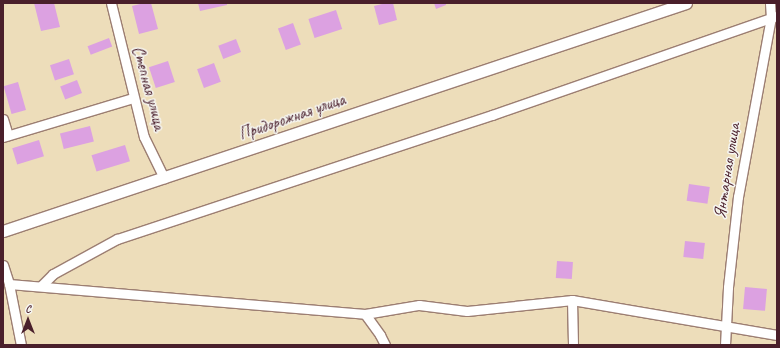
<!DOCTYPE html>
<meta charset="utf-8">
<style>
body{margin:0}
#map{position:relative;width:780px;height:348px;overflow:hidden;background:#edddba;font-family:Caveat,sans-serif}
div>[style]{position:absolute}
.building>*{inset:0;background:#dca1e1;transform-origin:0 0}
.roads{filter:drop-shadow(1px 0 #9c7e72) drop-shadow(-1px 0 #9c7e72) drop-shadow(0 1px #9c7e72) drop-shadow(0 -1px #9c7e72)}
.minor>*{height:9px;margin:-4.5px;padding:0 4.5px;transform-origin:4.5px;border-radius:4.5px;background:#fff}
.tertiary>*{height:11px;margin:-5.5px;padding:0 5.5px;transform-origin:5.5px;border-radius:5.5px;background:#fff}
span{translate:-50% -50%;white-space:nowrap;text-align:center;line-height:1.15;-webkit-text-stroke:3px #f6f6f2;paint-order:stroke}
.street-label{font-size:17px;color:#4a1f2b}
.frame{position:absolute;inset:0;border:4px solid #4a1f2b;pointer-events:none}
.north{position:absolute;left:8px;top:300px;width:40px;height:40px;-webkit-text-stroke:3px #f6f6f2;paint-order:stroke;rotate:0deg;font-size:11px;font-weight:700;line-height:16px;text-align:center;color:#4a1f2b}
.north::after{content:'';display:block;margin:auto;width:14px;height:18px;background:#4a1f2b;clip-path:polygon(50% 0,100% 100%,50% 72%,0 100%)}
</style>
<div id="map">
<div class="building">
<div style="clip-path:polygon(34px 3px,54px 3px,60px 27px,41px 31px)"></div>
<div style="clip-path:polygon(144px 3px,151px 3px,158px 29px,139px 34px,132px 6px)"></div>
<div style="clip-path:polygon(198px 3px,227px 3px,227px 5px,200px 11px)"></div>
<div style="clip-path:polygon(386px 3px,393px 3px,397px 20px,379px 25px,374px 6px)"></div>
<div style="clip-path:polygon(434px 3px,446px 3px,446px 5px,436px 9px)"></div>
<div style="left:336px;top:10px;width:20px;height:29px;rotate:72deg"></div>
<div style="left:293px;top:23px;width:23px;height:16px;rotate:70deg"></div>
<div style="left:109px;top:38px;width:9px;height:23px;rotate:69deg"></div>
<div style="left:236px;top:39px;width:14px;height:19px;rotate:69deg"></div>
<div style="left:69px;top:59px;width:16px;height:20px;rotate:72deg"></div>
<div style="left:168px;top:61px;width:22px;height:20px;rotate:72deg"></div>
<div style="left:214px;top:63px;width:20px;height:18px;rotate:70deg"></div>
<div style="left:77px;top:80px;width:14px;height:18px;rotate:69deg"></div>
<div style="left:18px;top:82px;width:29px;height:15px;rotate:74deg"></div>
<div style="left:90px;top:126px;width:16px;height:31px;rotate:76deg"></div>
<div style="left:39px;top:140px;width:17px;height:28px;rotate:73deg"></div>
<div style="left:125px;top:145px;width:17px;height:35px;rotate:73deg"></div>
<div style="left:689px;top:184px;width:21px;height:17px;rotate:8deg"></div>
<div style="left:685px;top:241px;width:20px;height:16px;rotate:6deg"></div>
<div style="left:557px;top:261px;width:16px;height:17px;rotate:4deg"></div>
<div style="left:745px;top:287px;width:22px;height:22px;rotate:5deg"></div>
</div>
<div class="roads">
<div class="minor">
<div style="left:111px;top:3px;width:138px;rotate:76.2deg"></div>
<div style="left:144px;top:137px;width:46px;rotate:64deg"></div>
<div style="left:3px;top:119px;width:17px;rotate:73deg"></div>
<div style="left:3px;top:137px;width:136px;rotate:-16.7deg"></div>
<div style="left:3px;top:265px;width:20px;rotate:72deg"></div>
<div style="left:9px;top:284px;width:62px;rotate:78.9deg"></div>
<div style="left:9px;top:284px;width:357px;rotate:4.8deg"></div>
<div style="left:365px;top:314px;width:55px;rotate:-9.5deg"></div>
<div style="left:419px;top:305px;width:48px;rotate:7.1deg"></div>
<div style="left:467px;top:311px;width:106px;rotate:-6deg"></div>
<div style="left:572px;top:300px;width:208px;rotate:9.7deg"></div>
<div style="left:41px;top:286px;width:17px;rotate:-45deg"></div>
<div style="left:53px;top:274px;width:73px;rotate:-28.7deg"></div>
<div style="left:117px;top:239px;width:395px;rotate:-18.3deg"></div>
<div style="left:492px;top:115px;width:302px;rotate:-19.2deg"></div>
<div style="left:572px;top:300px;width:45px;rotate:88.7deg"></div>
<div style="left:365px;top:314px;width:26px;rotate:54deg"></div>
<div style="left:380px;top:335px;width:11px;rotate:63deg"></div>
<div style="left:725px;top:345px;width:58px;rotate:-87deg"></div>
<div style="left:728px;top:287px;width:91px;rotate:-83.7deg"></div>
<div style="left:738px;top:197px;width:182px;rotate:-79.6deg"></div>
<div style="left:771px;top:18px;width:15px;rotate:-94deg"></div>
</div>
<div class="tertiary">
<div style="left:3px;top:231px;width:720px;rotate:-18.46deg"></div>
</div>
</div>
<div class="street-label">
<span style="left:149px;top:88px;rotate:75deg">Степная улица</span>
<span style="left:292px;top:117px;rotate:-19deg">Придорожная улица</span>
<span style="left:727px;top:171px;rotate:-81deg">Янтарная улица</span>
</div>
<div class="frame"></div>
<div class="north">С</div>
</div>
